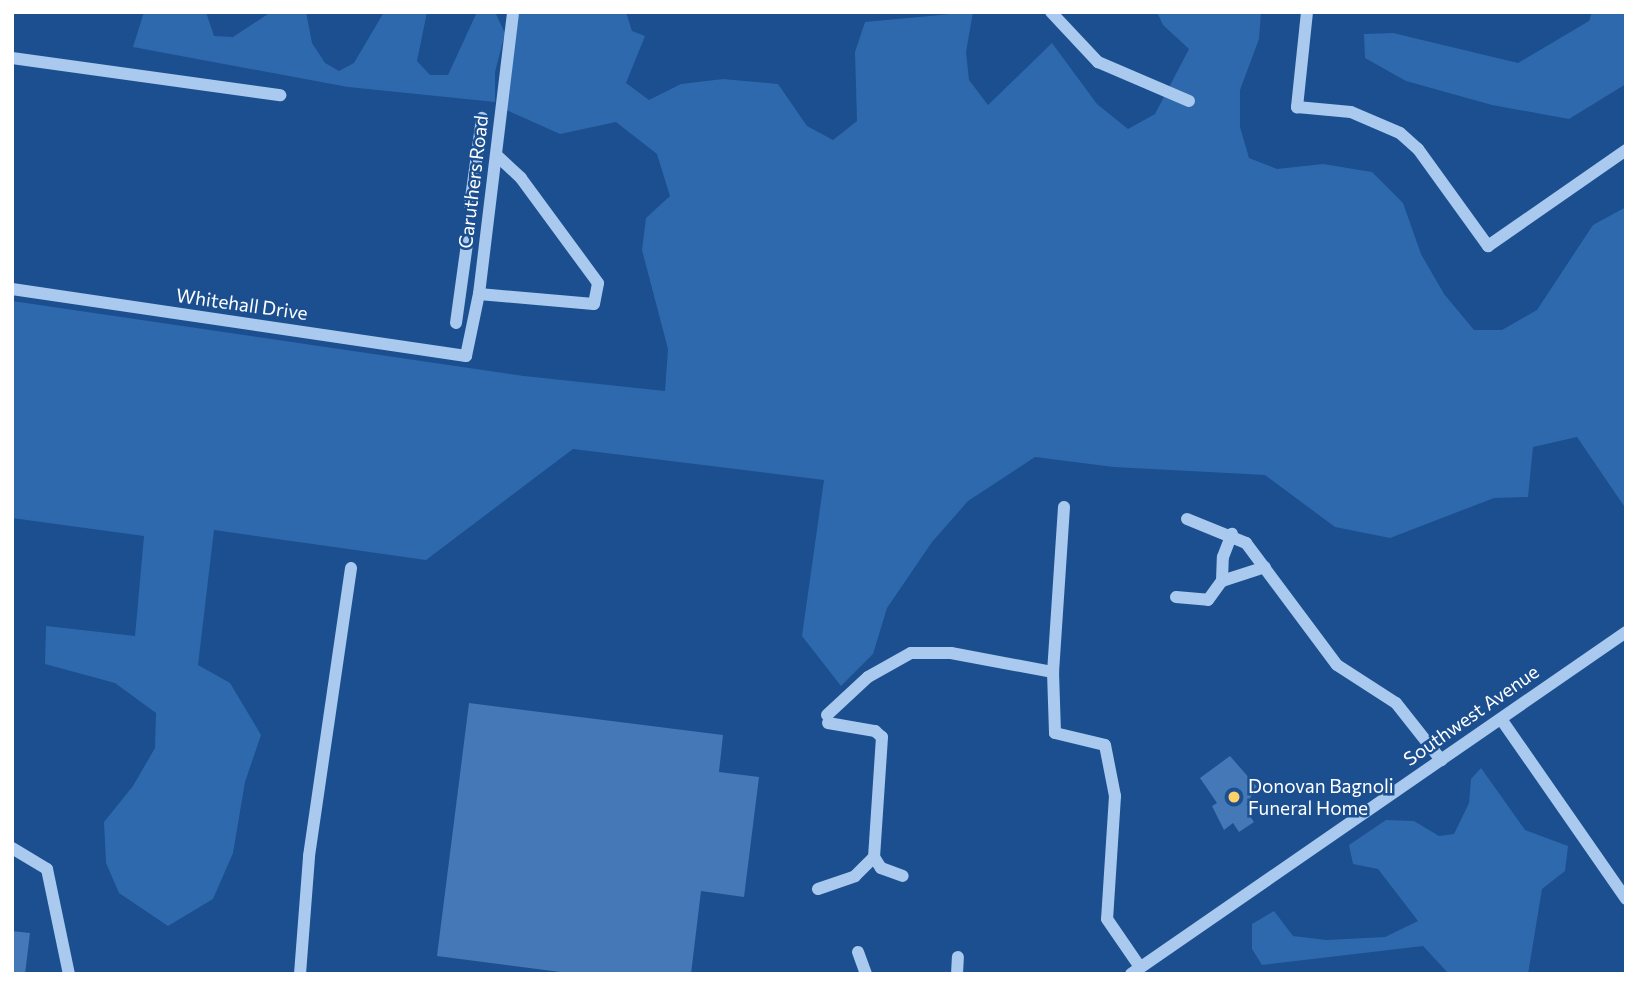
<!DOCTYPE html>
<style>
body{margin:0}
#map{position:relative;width:1638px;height:986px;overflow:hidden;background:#1b4f8f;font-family:Commissioner,sans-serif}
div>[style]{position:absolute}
.green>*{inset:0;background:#2e69ad}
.building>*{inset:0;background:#4478b7}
.minor>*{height:12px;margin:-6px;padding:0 6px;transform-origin:6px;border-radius:6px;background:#a9c9ee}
.dots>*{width:19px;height:19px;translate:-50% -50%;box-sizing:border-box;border:4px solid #1b4f8f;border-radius:50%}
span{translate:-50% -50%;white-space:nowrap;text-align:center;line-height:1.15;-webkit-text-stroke:5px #1b4f8f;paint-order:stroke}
.street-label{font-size:19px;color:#fff}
.poi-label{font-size:19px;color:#fff}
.left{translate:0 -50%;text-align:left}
.frame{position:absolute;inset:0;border:14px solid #fff;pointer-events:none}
</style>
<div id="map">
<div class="green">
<div style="clip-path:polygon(144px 12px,206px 12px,214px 36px,233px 37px,271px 12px,306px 12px,312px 43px,325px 63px,339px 71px,354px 63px,384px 12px,427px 12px,417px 61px,430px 75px,448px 75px,477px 12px,495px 12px,505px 33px,495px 72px,495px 102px,348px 87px,133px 47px)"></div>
<div style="clip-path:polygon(513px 12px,626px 12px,632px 31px,645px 36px,626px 83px,649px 100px,681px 84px,723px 79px,778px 84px,807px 126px,833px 140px,857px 121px,855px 52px,865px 22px,973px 12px,966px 52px,969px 80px,988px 105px,1052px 43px,1097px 104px,1128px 129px,1155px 114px,1189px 49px,1163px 25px,1157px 12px,1261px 12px,1259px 39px,1240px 90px,1240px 127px,1249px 158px,1277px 169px,1323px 164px,1372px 172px,1403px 203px,1421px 254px,1444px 294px,1474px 330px,1502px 330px,1537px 310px,1593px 225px,1626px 207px,1626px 523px,1624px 506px,1577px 437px,1533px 447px,1528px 497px,1494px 498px,1390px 538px,1335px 527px,1265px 475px,1114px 467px,1035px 457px,968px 501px,932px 542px,887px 608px,873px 654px,841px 686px,802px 636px,824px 480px,573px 449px,426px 560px,214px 530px,198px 665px,230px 683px,261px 735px,245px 782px,233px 853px,213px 899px,168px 926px,119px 893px,106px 863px,104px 822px,133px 786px,155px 748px,156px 713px,115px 683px,45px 664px,46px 626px,135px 636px,144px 536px,12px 518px,12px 301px,524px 376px,665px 391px,668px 349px,642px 250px,646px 218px,670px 196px,657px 154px,616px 122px,560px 134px,502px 108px)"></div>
<div style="clip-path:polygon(1592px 12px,1626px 12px,1626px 84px,1569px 119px,1492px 105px,1406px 81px,1365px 58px,1364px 34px,1393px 33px,1518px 63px,1589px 21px)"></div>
<div style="clip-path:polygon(1481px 768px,1525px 830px,1568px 846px,1565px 871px,1542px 889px,1528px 974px,1449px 974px,1423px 946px,1262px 965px,1252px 949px,1252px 924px,1274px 911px,1293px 936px,1326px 940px,1385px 937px,1418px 921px,1378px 869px,1353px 864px,1349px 845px,1386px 820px,1414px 821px,1439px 836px,1454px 834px,1469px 803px,1471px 779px)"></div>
</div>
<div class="building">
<div style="clip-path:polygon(469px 703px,723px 735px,719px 772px,759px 777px,744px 897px,701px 891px,691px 974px,576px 974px,437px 956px)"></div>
<div style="clip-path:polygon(1230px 756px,1257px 787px,1250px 792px,1259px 805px,1248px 813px,1254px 822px,1239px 832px,1233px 823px,1224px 830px,1212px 806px,1217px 803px,1200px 778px)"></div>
<div style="clip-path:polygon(12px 931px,30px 933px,25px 974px,12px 974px)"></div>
</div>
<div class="minor">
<div style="left:1051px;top:12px;width:69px;rotate:46.8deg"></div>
<div style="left:1098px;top:62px;width:99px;rotate:23.2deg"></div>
<div style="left:1307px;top:12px;width:96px;rotate:96deg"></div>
<div style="left:1297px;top:107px;width:54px;rotate:5.3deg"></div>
<div style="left:1351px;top:112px;width:53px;rotate:23.2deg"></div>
<div style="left:1400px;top:133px;width:24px;rotate:42deg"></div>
<div style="left:1418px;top:149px;width:120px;rotate:54.2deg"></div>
<div style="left:1488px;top:246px;width:168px;rotate:-34.8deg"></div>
<div style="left:12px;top:58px;width:271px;rotate:7.9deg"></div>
<div style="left:470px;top:205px;width:88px;rotate:-82.1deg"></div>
<div style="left:12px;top:289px;width:459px;rotate:8.4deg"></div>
<div style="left:466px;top:356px;width:63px;rotate:-78.2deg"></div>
<div style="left:479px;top:294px;width:284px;rotate:-83.1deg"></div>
<div style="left:479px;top:294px;width:115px;rotate:5deg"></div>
<div style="left:594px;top:304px;width:21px;rotate:-79deg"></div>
<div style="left:598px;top:283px;width:130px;rotate:-126.3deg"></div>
<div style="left:521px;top:178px;width:34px;rotate:-137deg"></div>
<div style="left:456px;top:323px;width:88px;rotate:-82.1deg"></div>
<div style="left:1064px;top:507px;width:165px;rotate:93.8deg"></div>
<div style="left:1053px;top:672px;width:61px;rotate:88.1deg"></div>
<div style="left:1055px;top:733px;width:51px;rotate:13.5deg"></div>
<div style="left:1105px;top:745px;width:52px;rotate:78.9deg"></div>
<div style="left:1115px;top:796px;width:123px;rotate:93.7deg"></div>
<div style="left:1107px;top:919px;width:58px;rotate:55.5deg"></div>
<div style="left:1187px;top:519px;width:64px;rotate:22.1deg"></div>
<div style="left:1246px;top:543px;width:152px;rotate:53.3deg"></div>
<div style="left:1337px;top:665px;width:70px;rotate:32.8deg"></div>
<div style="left:1396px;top:703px;width:73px;rotate:51.7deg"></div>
<div style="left:1222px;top:581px;width:24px;rotate:-88deg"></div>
<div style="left:1223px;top:557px;width:25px;rotate:-69deg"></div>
<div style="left:1176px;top:597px;width:32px;rotate:5deg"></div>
<div style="left:1208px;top:600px;width:24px;rotate:-54deg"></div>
<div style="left:1222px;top:581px;width:45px;rotate:-18deg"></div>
<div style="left:827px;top:715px;width:56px;rotate:-42.8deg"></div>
<div style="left:868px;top:677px;width:49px;rotate:-29.2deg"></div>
<div style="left:911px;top:653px;width:40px"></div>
<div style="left:951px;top:653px;width:104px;rotate:10.6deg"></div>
<div style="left:1501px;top:719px;width:219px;rotate:55.2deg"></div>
<div style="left:828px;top:723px;width:48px;rotate:9.7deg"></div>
<div style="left:875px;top:731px;width:9px;rotate:41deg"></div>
<div style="left:882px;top:737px;width:120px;rotate:93.8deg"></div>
<div style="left:874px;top:857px;width:13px;rotate:58deg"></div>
<div style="left:881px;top:868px;width:23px;rotate:20deg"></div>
<div style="left:12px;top:848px;width:41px;rotate:31deg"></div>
<div style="left:47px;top:869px;width:107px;rotate:78.2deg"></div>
<div style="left:818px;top:889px;width:39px;rotate:-19deg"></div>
<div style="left:855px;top:876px;width:27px;rotate:-45deg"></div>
<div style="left:858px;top:952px;width:23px;rotate:70deg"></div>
<div style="left:300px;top:974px;width:118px;rotate:-85.6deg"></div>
<div style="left:309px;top:856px;width:291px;rotate:-81.7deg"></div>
<div style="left:957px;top:974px;width:17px;rotate:-87deg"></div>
<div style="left:1131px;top:974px;width:602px;rotate:-34.64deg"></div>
</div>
<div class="dots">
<div style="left:1234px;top:797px;background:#ffd166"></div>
</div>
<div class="street-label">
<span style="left:473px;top:182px;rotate:-83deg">Caruthers Road</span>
<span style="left:242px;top:304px;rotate:8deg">Whitehall Drive</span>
<span style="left:1471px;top:715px;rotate:-35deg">Southwest Avenue</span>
</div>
<div class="poi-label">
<span class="left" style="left:1248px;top:797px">Donovan Bagnoli<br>Funeral Home</span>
</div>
<div class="frame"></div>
</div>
